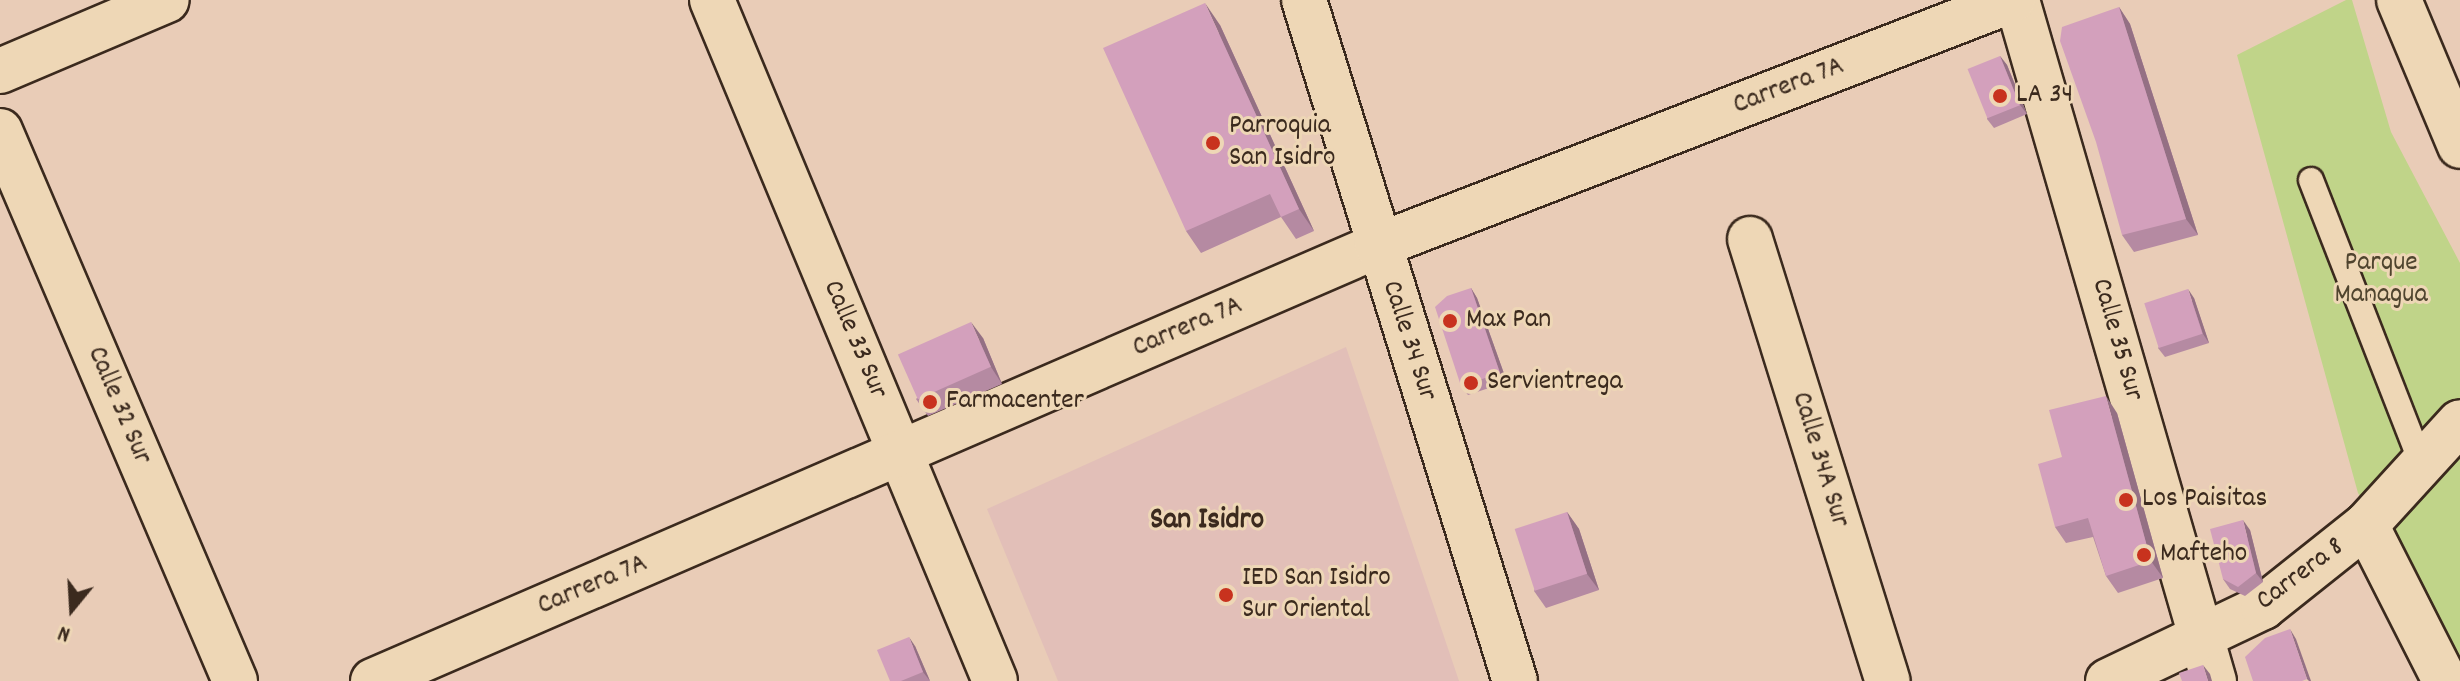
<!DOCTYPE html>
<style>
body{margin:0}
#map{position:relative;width:2460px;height:681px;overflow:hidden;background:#e9ccb7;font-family:Dekko,sans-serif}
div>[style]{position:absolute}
.built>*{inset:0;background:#e2bfb8}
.green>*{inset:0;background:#c0d489}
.roads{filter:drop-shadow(2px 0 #3b2a1e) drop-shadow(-2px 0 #3b2a1e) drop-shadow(0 2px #3b2a1e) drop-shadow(0 -2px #3b2a1e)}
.lane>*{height:24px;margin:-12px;padding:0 12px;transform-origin:12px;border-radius:12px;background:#eed7b6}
.street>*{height:44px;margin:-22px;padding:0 22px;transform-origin:22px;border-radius:22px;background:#eed7b6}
.secondary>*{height:44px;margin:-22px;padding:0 22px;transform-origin:22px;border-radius:22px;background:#eed7b6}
.wall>*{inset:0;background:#b58aa2}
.shaded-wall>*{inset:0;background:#947084}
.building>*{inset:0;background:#d3a0bc;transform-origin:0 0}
.dots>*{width:22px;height:22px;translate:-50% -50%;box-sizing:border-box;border:4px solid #eed7b6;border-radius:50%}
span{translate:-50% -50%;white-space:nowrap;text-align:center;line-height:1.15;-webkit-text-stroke:6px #eed7b6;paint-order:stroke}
.street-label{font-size:28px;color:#3b2a1e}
.poi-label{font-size:28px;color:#3b2a1e}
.left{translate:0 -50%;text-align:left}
.park-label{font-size:28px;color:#4f442e}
.neighbourhood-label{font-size:30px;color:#3b2a1e;font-weight:700}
.north{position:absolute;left:32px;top:569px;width:80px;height:80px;-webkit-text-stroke:6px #eed7b6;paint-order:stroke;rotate:198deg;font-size:22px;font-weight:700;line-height:32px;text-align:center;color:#3b2a1e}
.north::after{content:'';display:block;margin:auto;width:28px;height:36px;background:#3b2a1e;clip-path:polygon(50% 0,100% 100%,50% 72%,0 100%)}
</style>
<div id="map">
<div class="built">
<div style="clip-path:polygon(1346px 347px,1459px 681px,1058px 681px,987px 509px)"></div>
</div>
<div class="green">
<div style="clip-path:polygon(2346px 0,2352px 0,2391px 132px,2460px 263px,2460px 661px,2358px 493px,2237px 55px)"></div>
</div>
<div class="roads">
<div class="lane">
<div style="left:2311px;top:180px;width:306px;rotate:68.7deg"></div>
</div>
<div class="street">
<div style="left:712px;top:0;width:737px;rotate:67.43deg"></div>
<div style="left:2017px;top:0;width:709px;rotate:73.87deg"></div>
<div style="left:2399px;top:0;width:158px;rotate:67.3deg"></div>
<div style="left:0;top:71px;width:181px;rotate:-23deg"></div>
<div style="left:0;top:131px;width:598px;rotate:66.86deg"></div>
<div style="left:1750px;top:239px;width:463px;rotate:72.7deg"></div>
<div style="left:2366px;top:525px;width:175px;rotate:63.1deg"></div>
<div style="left:373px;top:681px;width:1094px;rotate:-23.43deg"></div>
<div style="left:1377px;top:246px;width:682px;rotate:-21.15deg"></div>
<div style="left:2108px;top:681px;width:172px;rotate:-25.5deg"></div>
<div style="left:2263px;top:607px;width:132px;rotate:-38.5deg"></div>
<div style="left:2366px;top:525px;width:139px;rotate:-47.6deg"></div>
</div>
<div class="secondary">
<div style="left:1304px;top:0;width:713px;rotate:72.79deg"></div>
</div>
</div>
<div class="wall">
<div style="clip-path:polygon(2119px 7px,2130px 24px,2198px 235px,2134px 252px,2122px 235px)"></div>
<div style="clip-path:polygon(1220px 25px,1314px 231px,1296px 239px,1281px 217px,1201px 253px,1186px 231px)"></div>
<div style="clip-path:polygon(2000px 56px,2007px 65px,2027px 114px,1994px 128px,1987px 119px)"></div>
<div style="clip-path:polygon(1471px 288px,1477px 298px,1507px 382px,1468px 395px,1461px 386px)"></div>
<div style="clip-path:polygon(2194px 298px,2209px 343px,2165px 357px,2158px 348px)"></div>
<div style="clip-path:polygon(983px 338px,1002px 384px,928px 416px,916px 399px)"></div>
<div style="clip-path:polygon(2117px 413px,2163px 578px,2118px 593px,2106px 576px,2093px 537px,2066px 543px,2055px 527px,2062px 457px)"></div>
<div style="clip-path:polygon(1567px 512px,1579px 529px,1599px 590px,1546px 608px,1534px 591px)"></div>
<div style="clip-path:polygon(2250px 530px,2263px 582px,2245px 596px,2230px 589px,2223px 579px)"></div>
<div style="clip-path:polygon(915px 646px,930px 681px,890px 681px)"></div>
</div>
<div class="shaded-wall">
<div style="clip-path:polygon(1205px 3px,1220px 25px,1314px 231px,1299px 209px)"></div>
<div style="clip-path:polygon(2119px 7px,2130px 24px,2198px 235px,2186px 219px)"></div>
<div style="clip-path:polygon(2000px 56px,2007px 65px,2027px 114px,2020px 105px)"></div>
<div style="clip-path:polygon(1471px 288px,1477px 298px,1507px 382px,1500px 373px)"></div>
<div style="clip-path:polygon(2188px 289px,2194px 298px,2209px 343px,2203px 334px)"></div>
<div style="clip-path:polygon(971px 322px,983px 338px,1002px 384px,991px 367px)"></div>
<div style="clip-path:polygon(2106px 396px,2117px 413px,2163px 578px,2151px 561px)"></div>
<div style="clip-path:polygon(1567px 512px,1579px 529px,1599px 590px,1587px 574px)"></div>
<div style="clip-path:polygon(2243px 520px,2250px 530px,2263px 582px,2256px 573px)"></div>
<div style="clip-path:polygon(2290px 629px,2296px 639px,2311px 681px,2309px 681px,2307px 679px)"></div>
<div style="clip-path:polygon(909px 637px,915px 646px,930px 681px,923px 672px)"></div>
<div style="clip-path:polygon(2203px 665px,2210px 674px,2212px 681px,2208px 681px)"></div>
</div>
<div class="building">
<div style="clip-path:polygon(1205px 3px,1299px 209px,1281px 217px,1270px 194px,1186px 231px,1103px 48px)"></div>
<div style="clip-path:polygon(2119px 7px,2186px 219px,2122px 235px,2096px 142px,2060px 41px,2062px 27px)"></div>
<div style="left:2000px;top:56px;width:53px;height:35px;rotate:68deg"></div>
<div style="clip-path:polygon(1471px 288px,1500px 373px,1461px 386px,1435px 307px,1447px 296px)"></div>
<div style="left:2188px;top:289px;width:47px;height:46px;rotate:72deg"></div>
<div style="left:971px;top:322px;width:49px;height:80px;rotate:66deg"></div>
<div style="clip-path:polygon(2106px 396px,2151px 561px,2106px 576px,2088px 518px,2055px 527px,2038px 464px,2062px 457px,2049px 410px)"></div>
<div style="left:1567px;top:512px;width:65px;height:55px;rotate:72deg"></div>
<div style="clip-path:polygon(2243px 520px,2256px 573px,2238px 587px,2223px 579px,2210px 529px)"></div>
<div style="clip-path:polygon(2290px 629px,2307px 679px,2302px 681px,2253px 681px,2245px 657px,2265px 638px)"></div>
<div style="clip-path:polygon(909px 637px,923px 672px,901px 681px,890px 681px,877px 650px)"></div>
<div style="clip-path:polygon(2203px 665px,2208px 681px,2182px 681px,2179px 673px)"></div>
</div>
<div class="dots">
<div style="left:2000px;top:96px;background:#c8321e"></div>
<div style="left:1213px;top:143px;background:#c8321e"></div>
<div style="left:1450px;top:321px;background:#c8321e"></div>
<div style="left:1471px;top:383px;background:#c8321e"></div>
<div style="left:930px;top:402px;background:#c8321e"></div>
<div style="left:2126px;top:500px;background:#c8321e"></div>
<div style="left:2144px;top:555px;background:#c8321e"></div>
<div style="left:1226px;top:595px;background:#c8321e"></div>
</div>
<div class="street-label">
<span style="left:1789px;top:87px;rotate:-21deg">Carrera 7A</span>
<span style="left:1188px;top:328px;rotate:-23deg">Carrera 7A</span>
<span style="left:854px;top:340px;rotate:67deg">Calle 33 Sur</span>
<span style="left:2116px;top:340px;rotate:74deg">Calle 35 Sur</span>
<span style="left:1408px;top:341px;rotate:72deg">Calle 34 Sur</span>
<span style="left:118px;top:406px;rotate:67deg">Calle 32 Sur</span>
<span style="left:1819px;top:460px;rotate:73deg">Calle 34A Sur</span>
<span style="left:2301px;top:575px;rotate:-37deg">Carrera 8</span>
<span style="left:593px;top:586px;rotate:-23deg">Carrera 7A</span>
</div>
<div class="poi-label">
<span class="left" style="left:2016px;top:96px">LA 34</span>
<span class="left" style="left:1229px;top:143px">Parroquia<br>San Isidro</span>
<span class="left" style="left:1466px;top:321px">Max Pan</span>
<span class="left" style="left:1487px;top:383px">Servientrega</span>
<span class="left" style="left:946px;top:402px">Farmacenter</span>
<span class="left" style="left:2142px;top:500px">Los Paisitas</span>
<span class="left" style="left:2160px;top:555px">Mafteho</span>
<span class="left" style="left:1242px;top:595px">IED San Isidro<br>Sur Oriental</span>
</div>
<div class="park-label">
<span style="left:2381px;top:280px">Parque<br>Managua</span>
</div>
<div class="neighbourhood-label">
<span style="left:1207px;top:522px">San Isidro</span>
</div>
<div class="north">N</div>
</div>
